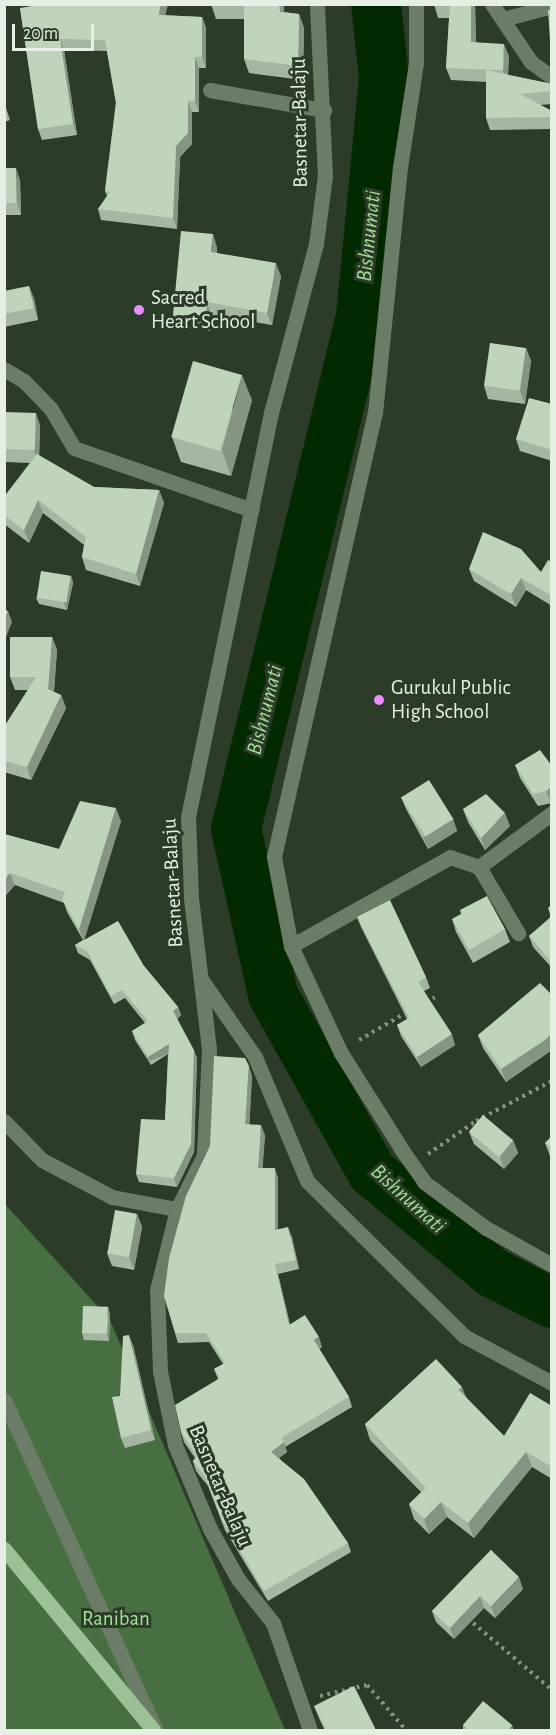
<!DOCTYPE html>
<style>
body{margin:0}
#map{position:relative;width:556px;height:1735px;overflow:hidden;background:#2c3c29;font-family:"Alegreya Sans",sans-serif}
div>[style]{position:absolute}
.forest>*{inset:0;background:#486f41}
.river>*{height:50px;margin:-25px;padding:0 25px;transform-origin:25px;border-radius:25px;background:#032900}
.path>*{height:4px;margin-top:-2px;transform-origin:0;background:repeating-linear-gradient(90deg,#859283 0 3px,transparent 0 7.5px)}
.minor>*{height:15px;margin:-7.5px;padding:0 7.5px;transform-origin:7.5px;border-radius:7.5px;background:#6b7c67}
.major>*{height:15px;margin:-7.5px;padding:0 7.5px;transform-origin:7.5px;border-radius:7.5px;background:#9dc196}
.wall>*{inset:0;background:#a5b6a2;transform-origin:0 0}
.shaded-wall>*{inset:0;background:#869484;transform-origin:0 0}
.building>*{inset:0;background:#c0d4bc;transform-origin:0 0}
.dots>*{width:16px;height:16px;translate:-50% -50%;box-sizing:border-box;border:3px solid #2c3c29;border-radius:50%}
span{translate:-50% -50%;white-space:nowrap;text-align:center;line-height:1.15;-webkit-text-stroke:6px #2c3c29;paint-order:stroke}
.street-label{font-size:21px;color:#e5efe3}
.poi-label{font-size:21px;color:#e5efe3}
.left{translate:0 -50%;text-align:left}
.park-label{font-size:21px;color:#a3df98}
.water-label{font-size:22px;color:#a3df98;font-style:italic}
.frame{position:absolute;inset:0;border:6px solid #e5efe3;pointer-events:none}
.scale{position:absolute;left:12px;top:24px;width:82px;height:27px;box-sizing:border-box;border:3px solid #e5efe3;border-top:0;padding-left:8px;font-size:18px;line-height:21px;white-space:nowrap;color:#e5efe3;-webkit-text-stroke:4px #2c3c29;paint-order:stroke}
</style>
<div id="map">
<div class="forest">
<div style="clip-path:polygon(4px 1203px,110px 1320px,285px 1730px,5px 1730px)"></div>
</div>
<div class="river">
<div style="left:376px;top:4px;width:74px;rotate:83.8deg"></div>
<div style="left:384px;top:78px;width:239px;rotate:95.5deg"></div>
<div style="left:361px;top:316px;width:528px;rotate:103.69deg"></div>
<div style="left:236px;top:829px;width:170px;rotate:77.4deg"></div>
<div style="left:273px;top:995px;width:203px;rotate:60.8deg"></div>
<div style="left:372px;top:1172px;width:158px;rotate:39.9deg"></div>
<div style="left:493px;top:1273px;width:66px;rotate:27deg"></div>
</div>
<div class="path">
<div style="left:426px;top:1002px;width:10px;rotate:-29deg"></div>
<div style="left:359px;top:1040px;width:58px;rotate:-30.1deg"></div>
<div style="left:428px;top:1154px;width:58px;rotate:-34.5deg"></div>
<div style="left:476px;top:1121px;width:86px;rotate:-27.8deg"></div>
<div style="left:473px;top:1623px;width:104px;rotate:40.3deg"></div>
<div style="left:320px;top:1696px;width:48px;rotate:-13.2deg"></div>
<div style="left:367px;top:1685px;width:60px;rotate:49.1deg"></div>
</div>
<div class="minor">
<div style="left:416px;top:4px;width:59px;rotate:90deg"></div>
<div style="left:416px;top:63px;width:105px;rotate:98.7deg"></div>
<div style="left:400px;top:167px;width:246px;rotate:95.8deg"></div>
<div style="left:375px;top:412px;width:456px;rotate:102.8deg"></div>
<div style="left:274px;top:857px;width:91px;rotate:79.2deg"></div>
<div style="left:291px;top:946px;width:118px;rotate:65deg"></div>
<div style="left:341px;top:1053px;width:115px;rotate:57.8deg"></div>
<div style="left:402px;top:1150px;width:39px;rotate:55deg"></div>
<div style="left:424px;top:1182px;width:77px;rotate:36.6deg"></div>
<div style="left:486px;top:1228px;width:76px;rotate:29.3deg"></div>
<div style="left:492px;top:4px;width:70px;rotate:56.1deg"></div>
<div style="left:531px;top:62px;width:26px;rotate:36deg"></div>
<div style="left:503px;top:19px;width:51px;rotate:-14.9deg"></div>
<div style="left:210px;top:90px;width:116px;rotate:10deg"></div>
<div style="left:4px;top:369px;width:23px;rotate:31deg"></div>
<div style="left:24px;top:381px;width:39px;rotate:46deg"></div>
<div style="left:51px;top:409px;width:45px;rotate:59.5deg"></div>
<div style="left:74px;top:448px;width:188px;rotate:19.2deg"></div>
<div style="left:479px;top:867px;width:91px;rotate:-36.5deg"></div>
<div style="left:291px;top:946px;width:182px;rotate:-29.2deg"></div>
<div style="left:450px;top:857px;width:31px;rotate:19deg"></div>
<div style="left:479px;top:867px;width:77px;rotate:59.4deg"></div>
<div style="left:201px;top:979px;width:95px;rotate:55.3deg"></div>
<div style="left:255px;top:1057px;width:134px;rotate:67.2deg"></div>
<div style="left:307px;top:1181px;width:221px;rotate:44.6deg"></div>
<div style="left:464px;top:1336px;width:100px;rotate:28.1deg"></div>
<div style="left:4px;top:1121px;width:54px;rotate:45.7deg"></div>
<div style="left:42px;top:1160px;width:79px;rotate:27.9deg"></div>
<div style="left:112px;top:1197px;width:66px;rotate:10.5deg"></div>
<div style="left:4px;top:1400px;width:363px;rotate:65.3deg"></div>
<div style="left:310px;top:1730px;width:113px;rotate:-109.1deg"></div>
<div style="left:273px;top:1623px;width:56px;rotate:-128.5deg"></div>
<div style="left:238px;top:1579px;width:57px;rotate:-119.2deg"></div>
<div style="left:210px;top:1529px;width:91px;rotate:-112.6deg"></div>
<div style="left:175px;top:1445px;width:76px;rotate:-101.5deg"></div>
<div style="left:160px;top:1371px;width:81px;rotate:-92.1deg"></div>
<div style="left:157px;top:1290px;width:83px;rotate:-76.1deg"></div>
<div style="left:177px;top:1209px;width:60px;rotate:-63.4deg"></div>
<div style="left:204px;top:1155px;width:106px;rotate:-87.3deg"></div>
<div style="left:209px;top:1049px;width:153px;rotate:-96.8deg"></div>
<div style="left:191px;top:897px;width:80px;rotate:-92.1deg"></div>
<div style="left:188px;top:817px;width:412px;rotate:-78.4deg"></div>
<div style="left:271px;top:413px;width:175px;rotate:-75.1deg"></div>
<div style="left:316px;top:244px;width:69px;rotate:-82.5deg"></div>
<div style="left:325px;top:176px;width:172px;rotate:-92.7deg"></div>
</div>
<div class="major">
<div style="left:4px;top:1549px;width:234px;rotate:50.5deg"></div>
</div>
<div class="wall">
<div style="clip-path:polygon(211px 4px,284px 4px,284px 12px,299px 14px,304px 28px,303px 80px,249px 73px,244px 59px,244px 19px,216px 19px)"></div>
<div style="clip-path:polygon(434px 4px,475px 4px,476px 42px,509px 56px,508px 75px,552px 84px,552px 104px,540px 105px,552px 111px,552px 129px,490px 130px,486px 118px,486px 82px,451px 80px,446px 68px,449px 18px,438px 18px)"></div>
<div style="clip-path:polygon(20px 8px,202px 17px,206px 28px,206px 68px,199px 68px,199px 112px,192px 112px,192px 144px,180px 157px,177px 229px,101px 220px,98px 209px,107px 196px,105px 191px,116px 103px,107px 51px,64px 50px,77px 135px,42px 140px,38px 129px)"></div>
<div style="clip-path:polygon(4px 102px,10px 120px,4px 122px)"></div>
<div style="clip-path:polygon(4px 168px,20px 180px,21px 215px,4px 215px)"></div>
<div style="clip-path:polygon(217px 247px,217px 253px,281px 276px,272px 325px,211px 315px,210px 331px,178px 327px,173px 315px)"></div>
<div style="clip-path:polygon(4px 291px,34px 298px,38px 320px,4px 327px)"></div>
<div style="clip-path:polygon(526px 348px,531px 361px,525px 404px,488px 399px,484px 386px)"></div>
<div style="clip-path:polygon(252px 400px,231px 476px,181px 462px,172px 437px)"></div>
<div style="clip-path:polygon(552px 404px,552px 461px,520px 451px,516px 439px)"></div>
<div style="clip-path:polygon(4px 412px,40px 425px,39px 456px,94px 487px,159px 490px,164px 503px,140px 586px,86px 570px,82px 557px,84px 545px,43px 513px,29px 543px,4px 524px,4px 497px,30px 463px,5px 462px)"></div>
<div style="clip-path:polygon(552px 562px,552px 606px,526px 590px,516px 607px,474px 581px,469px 569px,541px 572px)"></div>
<div style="clip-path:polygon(71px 576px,73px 583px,67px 610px,39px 604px,36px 598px)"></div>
<div style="clip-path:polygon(52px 637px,57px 650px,54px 692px,61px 695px,66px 708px,31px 780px,4px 772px,4px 727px,28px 690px,15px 690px,10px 677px)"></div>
<div style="clip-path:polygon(515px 765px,552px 766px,552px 803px,538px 806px,520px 778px)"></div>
<div style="clip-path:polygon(401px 797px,453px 819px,457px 831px,428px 849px,406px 809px)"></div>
<div style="clip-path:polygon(463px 809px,510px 826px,485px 850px,468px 822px)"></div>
<div style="clip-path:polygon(121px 821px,84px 940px,144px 966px,178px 1007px,181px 1015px,177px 1019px,197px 1058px,194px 1152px,177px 1187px,139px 1182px,136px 1174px,165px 1120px,168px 1054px,151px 1065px,135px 1040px,132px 1031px,145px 1023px,125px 998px,114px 1004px,90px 960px,78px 953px,75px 945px,83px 940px,67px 912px,64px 903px,15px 885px,6px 895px,4px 894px,4px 834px,59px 849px)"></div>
<div style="clip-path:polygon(552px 905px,552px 968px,533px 947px,529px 936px,551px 917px,548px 908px)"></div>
<div style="clip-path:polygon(460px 910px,505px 929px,510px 942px,473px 963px,456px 932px,452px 919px,461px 914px)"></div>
<div style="clip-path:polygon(357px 917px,426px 977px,430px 988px,424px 991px,455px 1045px,421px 1067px,401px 1036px,397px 1025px,407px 1019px,361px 927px)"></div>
<div style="clip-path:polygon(552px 995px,552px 1050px,506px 1082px,483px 1048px,478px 1035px)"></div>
<div style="clip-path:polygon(252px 1076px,249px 1124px,265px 1135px,262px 1168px,278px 1178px,278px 1229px,292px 1237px,299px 1269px,278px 1274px,290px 1324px,322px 1347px,319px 1349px,349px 1397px,352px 1407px,285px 1447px,287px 1452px,279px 1458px,348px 1543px,351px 1552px,268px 1601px,225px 1530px,208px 1486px,196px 1471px,193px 1461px,195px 1458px,184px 1442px,181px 1432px,218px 1379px,214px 1369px,223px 1364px,209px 1342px,178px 1343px,175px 1333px)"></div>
<div style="clip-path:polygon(469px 1132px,513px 1140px,518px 1153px,504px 1169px,474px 1144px)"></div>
<div style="clip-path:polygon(552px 1136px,552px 1157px,550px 1156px,545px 1143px)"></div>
<div style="clip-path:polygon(137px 1214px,142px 1227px,134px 1270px,112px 1266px,107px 1253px)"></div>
<div style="clip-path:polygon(110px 1314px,109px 1341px,84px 1340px,82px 1333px)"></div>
<div style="clip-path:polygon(133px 1345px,155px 1440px,125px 1448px,121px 1438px,120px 1396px)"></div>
<div style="clip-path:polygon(466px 1398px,504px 1436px,552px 1406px,552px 1479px,532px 1467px,474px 1538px,447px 1517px,429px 1534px,414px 1519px,409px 1504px,421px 1492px,370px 1440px,365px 1424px)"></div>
<div style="clip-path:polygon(491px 1550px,523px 1589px,495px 1618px,484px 1608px,454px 1639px,436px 1622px,432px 1611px)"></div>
<div style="clip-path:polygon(314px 1706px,375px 1728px,376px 1731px,325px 1731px,319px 1718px)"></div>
<div style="left:463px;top:1725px;width:49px;height:7px"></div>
</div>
<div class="shaded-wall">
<div style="clip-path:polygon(161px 4px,168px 4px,163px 26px,159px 15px)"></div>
<div style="clip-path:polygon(279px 4px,284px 4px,285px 26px,280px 12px)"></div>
<div style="clip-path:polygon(471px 4px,475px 4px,476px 54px,471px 42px)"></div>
<div style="clip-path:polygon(299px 14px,304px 28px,303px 80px,298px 66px)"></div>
<div style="clip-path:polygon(202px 17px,206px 28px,206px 68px,202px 57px)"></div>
<div style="clip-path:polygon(60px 39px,64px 50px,77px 135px,73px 124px)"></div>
<div style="clip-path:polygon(504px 44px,509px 56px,507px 83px,503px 70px)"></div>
<div style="clip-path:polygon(195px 57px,199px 68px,199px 112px,195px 101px)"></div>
<div style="clip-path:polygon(188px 101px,192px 112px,192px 144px,180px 157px,177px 229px,173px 218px,176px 146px)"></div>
<div style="clip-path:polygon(16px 168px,20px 180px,21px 215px,17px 202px)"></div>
<div style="clip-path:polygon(213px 234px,217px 247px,216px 265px,211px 252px)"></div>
<div style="clip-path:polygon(276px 263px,281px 276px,272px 325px,267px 313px)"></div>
<div style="clip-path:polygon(29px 286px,34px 298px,38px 320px,34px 308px)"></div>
<div style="clip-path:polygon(207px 302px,211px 315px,210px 331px,206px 318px)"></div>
<div style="clip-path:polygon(526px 348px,531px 361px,525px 404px,520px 391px)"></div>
<div style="clip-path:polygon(242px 375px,252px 400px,231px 476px,222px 450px)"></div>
<div style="clip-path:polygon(36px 413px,40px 425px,39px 463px,34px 451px)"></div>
<div style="clip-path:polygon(159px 490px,164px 503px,140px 586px,136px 574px)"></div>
<div style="clip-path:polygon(38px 500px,43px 513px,29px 543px,24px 530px)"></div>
<div style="clip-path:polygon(71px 576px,73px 583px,67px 610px,64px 603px)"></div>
<div style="clip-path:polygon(521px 578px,526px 590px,516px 607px,511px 594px)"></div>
<div style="clip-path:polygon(8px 611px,12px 622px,4px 642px,4px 620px)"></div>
<div style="clip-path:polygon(52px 637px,57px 650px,53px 702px,48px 689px)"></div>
<div style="clip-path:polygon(61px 695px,66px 708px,31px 780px,27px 767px)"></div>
<div style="clip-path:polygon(552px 786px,552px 803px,551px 803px,546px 791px)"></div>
<div style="clip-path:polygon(116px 808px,121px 821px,84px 941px,79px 929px)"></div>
<div style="clip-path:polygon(505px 813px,510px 826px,485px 850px,481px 838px)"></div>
<div style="clip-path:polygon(453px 819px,457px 831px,428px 849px,423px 837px)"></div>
<div style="clip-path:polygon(10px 873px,15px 885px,6px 895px,4px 889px,4px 880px)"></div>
<div style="clip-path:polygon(178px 1007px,181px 1015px,176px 1020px,173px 1011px)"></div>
<div style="clip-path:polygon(552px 1033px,552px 1050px,506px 1082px,501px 1069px)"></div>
<div style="clip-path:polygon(452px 1034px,455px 1045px,421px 1067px,417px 1057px)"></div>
<div style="left:169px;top:1044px;width:9px;height:25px;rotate:69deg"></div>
<div style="clip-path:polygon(194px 1050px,197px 1058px,194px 1152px,177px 1187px,174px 1178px)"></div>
<div style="clip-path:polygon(249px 1066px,252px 1076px,249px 1134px,245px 1124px)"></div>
<div style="clip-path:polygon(261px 1125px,265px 1135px,262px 1178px,258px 1168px)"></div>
<div style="clip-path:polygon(513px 1140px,518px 1153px,504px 1169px,500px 1157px)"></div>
<div style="clip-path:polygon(275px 1168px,278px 1178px,278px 1240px,275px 1230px)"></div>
<div style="clip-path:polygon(137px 1214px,142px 1227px,134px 1270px,129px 1257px)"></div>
<div style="clip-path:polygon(288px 1227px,292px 1237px,299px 1269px,296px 1260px)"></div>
<div style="clip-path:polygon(275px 1264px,278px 1274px,292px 1335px,289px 1325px)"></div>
<div style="clip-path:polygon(108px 1307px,110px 1314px,109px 1341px,107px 1334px)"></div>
<div style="clip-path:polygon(129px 1335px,133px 1345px,155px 1440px,151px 1430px)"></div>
<div style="clip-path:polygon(319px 1337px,322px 1347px,318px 1350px,314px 1340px)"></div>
<div style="clip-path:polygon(462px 1387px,468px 1402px,459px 1390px)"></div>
<div style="clip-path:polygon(284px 1442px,287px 1452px,274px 1461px,271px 1452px)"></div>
<div style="clip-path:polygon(526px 1452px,532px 1467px,474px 1538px,468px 1523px)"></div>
<div style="clip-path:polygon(441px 1502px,447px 1517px,429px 1534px,424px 1519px)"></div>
<div style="clip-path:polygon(519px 1577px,523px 1589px,495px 1618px,491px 1606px)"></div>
<div style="clip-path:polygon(480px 1596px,484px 1608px,454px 1639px,450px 1628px)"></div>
<div style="clip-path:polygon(512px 1725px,514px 1731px,507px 1731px)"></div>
</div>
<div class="building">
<div style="clip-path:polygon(44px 4px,161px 4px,159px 15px,202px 17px,202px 57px,195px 57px,195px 101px,188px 101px,188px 133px,176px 146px,173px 218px,98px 209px,110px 192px,105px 191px,116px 103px,105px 40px,60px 39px,73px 124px,38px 129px,20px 8px)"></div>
<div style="clip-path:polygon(211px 4px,279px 4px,280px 12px,299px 14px,298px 66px,244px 59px,244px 5px)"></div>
<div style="clip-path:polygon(434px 4px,471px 4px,471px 42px,504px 44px,503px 70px,446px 68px,450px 5px,434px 5px)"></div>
<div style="clip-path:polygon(548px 10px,552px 10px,552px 56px,551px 55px)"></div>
<div style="clip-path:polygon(486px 70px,552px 84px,552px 91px,520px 94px,552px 111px,552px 117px,486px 118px)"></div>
<div style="left:4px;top:168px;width:12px;height:35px"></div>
<div style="clip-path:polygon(181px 231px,213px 234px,211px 252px,276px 263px,267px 313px,207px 302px,206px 318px,173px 315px)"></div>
<div style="clip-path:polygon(29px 286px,34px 308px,4px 314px,4px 291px)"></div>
<div style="left:490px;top:343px;width:36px;height:43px;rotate:8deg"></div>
<div style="left:193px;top:361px;width:51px;height:79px;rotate:16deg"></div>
<div style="clip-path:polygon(529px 398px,552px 404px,552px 450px,516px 439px)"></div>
<div style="left:4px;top:412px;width:32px;height:37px;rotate:2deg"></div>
<div style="clip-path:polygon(37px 454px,94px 487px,159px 490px,136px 574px,82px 557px,86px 537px,38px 500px,24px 530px,4px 515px,4px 497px)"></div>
<div style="clip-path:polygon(483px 532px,521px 549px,541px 572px,548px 560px,552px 562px,552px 596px,521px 578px,511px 594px,469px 569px)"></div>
<div style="left:41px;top:571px;width:30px;height:27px;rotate:9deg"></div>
<div style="clip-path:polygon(4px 609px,8px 611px,4px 620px)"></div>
<div style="clip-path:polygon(10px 637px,52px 637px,48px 689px,61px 695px,27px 767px,4px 761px,4px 727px,36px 677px,10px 677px)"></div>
<div style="clip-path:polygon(540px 750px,552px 766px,552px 786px,546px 791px,533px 794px,515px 765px)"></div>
<div style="left:429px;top:780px;width:46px;height:33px;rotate:58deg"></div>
<div style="clip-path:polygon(486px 794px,505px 813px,481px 838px,463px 809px)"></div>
<div style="clip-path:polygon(80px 801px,116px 808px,79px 929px,62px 899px,65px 892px,10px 873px,4px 880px,4px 834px,59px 849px)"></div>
<div style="clip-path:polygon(487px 896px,505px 929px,469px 950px,452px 919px,462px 914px,460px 910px)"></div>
<div style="clip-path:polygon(390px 900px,426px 977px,418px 982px,452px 1034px,417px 1057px,397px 1025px,409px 1018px,357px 917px)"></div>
<div style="clip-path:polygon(552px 905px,552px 913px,548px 908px)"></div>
<div style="clip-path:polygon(552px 916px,552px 962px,529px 936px)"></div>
<div style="clip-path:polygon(118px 921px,144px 966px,178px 1007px,173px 1011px,194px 1050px,191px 1144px,174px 1178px,136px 1174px,141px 1119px,165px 1120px,169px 1044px,148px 1057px,132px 1031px,148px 1021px,122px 990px,111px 996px,87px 951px,75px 945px)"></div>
<div style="clip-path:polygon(540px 983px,552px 995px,552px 1033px,545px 1040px,501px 1069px,478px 1035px)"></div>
<div style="clip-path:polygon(214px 1056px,245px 1058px,249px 1066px,245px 1124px,261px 1125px,258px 1168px,275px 1168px,275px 1230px,288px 1227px,296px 1260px,275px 1264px,289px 1325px,305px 1315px,319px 1337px,314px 1340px,349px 1397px,281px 1438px,284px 1442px,271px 1452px,304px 1479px,348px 1543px,264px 1591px,222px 1520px,205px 1476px,193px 1461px,197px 1456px,181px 1432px,175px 1405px,220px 1378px,214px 1369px,225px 1363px,206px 1333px,175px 1333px,164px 1296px,169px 1258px,186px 1196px,210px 1146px)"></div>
<div style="left:483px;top:1115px;width:39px;height:22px;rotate:40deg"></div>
<div style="clip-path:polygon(552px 1136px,552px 1148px,545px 1143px)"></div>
<div style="left:115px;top:1210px;width:22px;height:44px;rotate:10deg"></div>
<div style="left:83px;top:1306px;width:25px;height:27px;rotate:2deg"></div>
<div style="clip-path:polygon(129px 1335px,151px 1430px,121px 1438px,112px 1397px,120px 1396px,123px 1336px)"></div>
<div style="clip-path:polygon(436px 1359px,462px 1387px,459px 1390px,504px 1436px,530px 1393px,552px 1406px,552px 1467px,526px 1452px,468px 1523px,441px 1502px,424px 1519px,409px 1504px,426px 1488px,365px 1424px)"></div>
<div style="clip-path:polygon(491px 1550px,519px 1577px,491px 1606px,480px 1596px,450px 1628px,432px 1611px)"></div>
<div style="clip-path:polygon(354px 1686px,375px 1728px,370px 1731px,327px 1731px,314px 1706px)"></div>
<div style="clip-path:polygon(483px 1701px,512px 1725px,507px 1731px,471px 1731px,463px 1725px)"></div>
</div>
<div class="dots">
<div style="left:139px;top:310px;background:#ea8dfd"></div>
<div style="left:379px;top:700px;background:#ea8dfd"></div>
</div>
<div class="street-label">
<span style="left:300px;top:123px;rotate:-91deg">Basnetar-Balaju</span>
<span style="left:173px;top:883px;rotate:-93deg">Basnetar-Balaju</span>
<span style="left:220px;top:1486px;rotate:67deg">Basnetar-Balaju</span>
</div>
<div class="poi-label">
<span class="left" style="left:151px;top:310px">Sacred<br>Heart School</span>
<span class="left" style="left:391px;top:700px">Gurukul Public<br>High School</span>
</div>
<div class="park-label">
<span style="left:116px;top:1619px">Raniban</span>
</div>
<div class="water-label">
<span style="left:369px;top:236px;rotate:-84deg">Bishnumati</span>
<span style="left:265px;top:710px;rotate:-76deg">Bishnumati</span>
<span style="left:408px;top:1199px;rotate:42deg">Bishnumati</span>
</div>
<div class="frame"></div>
<div class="scale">20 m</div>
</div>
